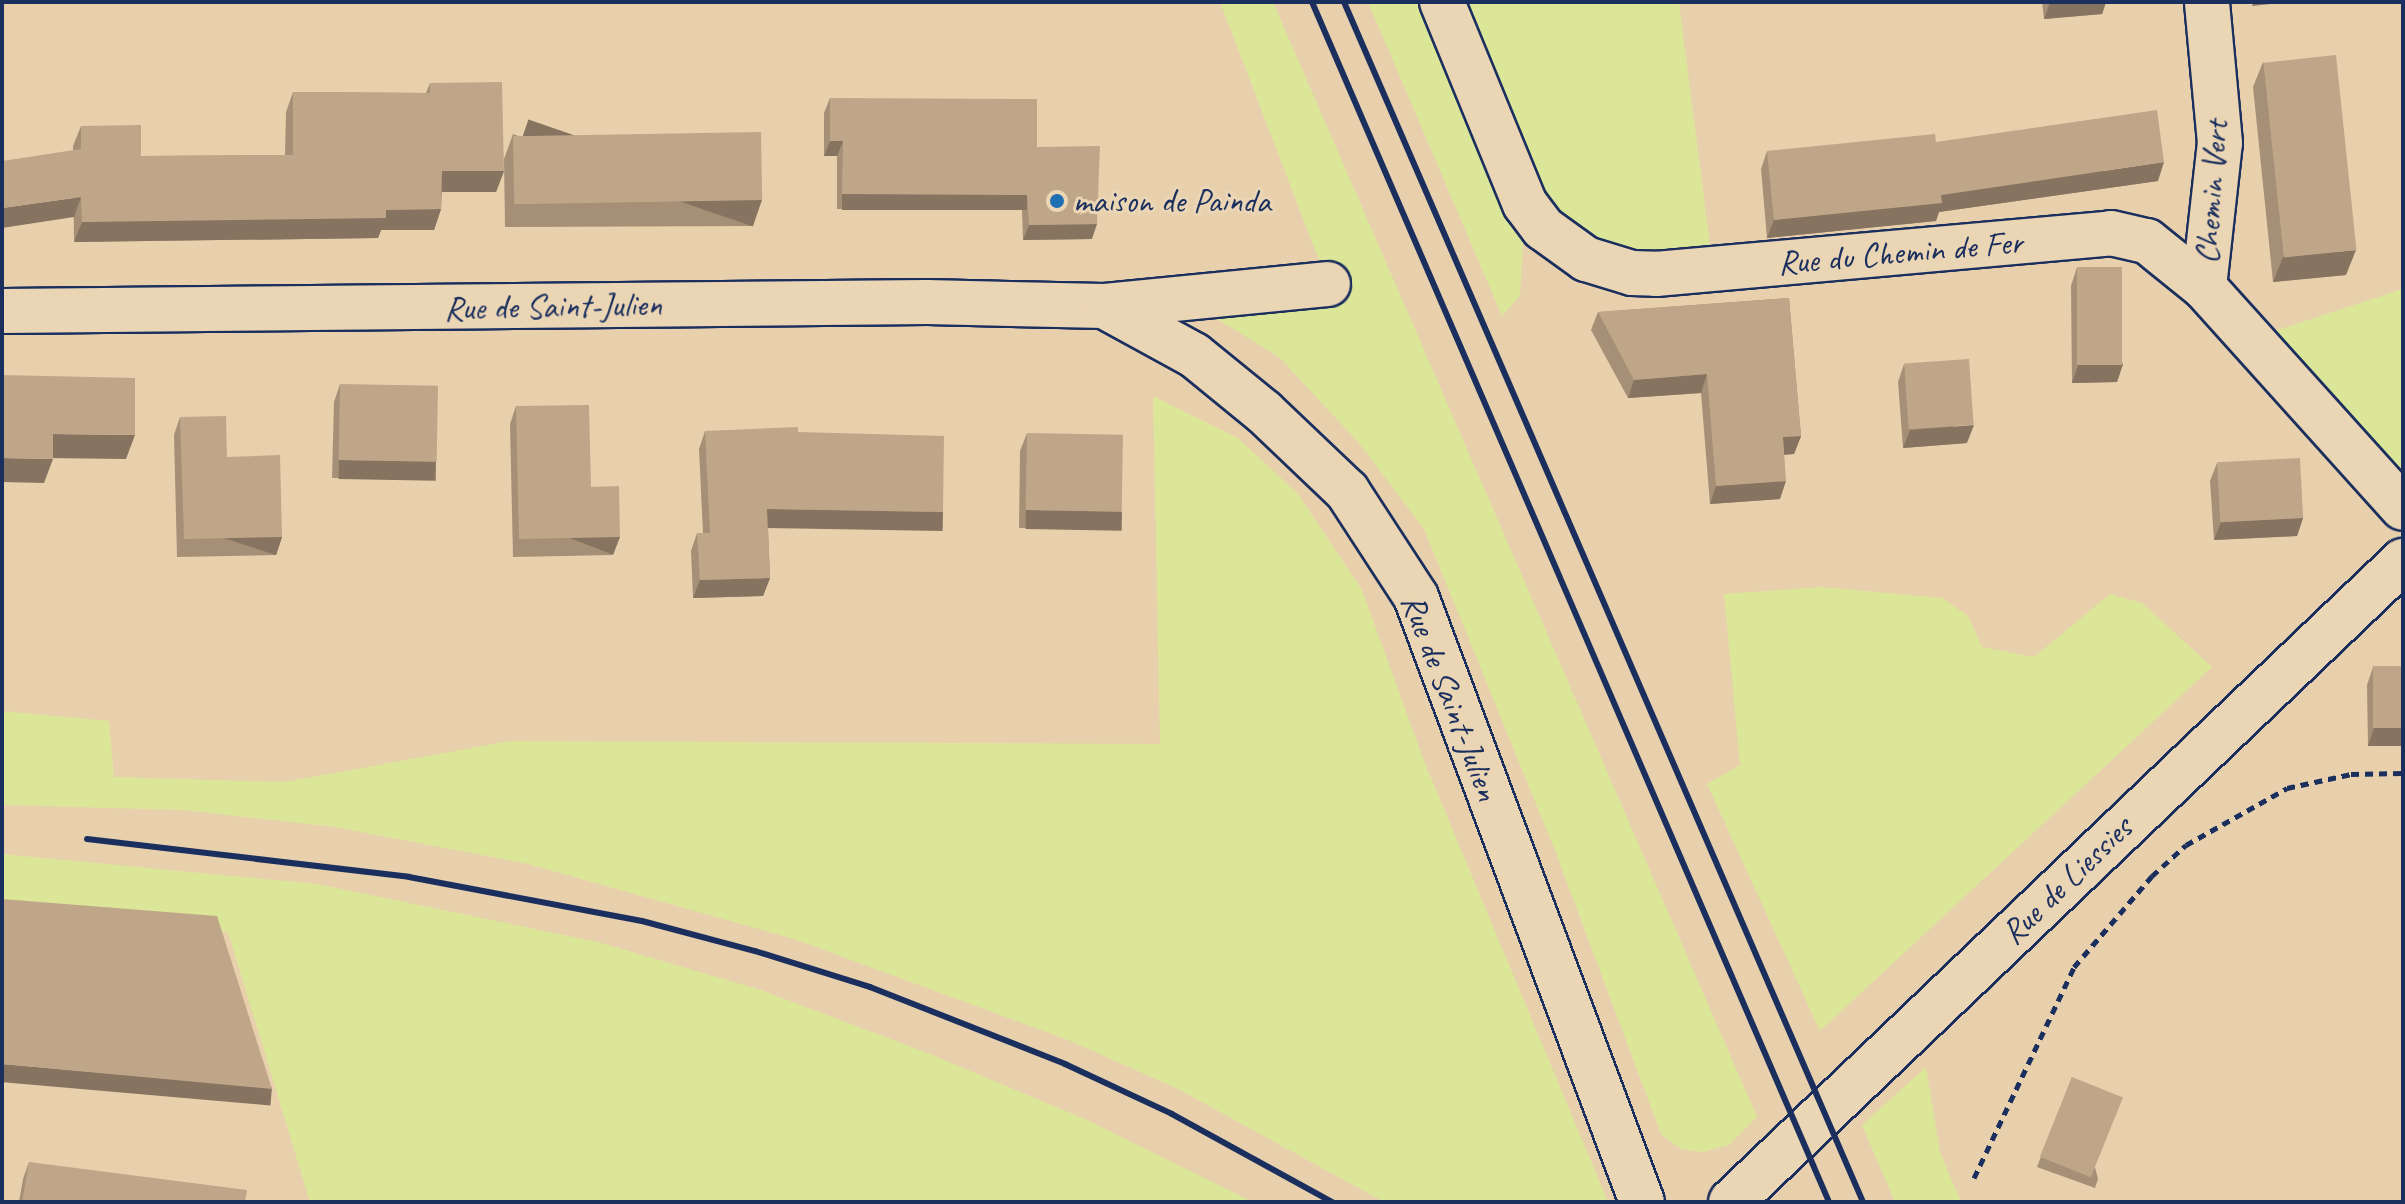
<!DOCTYPE html>
<style>
body{margin:0}
#map{position:relative;width:2405px;height:1204px;overflow:hidden;background:#e8d0ad;font-family:Caveat,sans-serif}
div>[style]{position:absolute}
.green>*{inset:0;background:#dbe699}
.path>*{height:5px;margin-top:-2.5px;transform-origin:0;background:repeating-linear-gradient(90deg,#1b2f5e 0 8px,transparent 0 14px)}
.roads{filter:drop-shadow(2px 0 #1b2f5e) drop-shadow(-2px 0 #1b2f5e) drop-shadow(0 2px #1b2f5e) drop-shadow(0 -2px #1b2f5e)}
.minor>*{height:44px;margin:-22px;padding:0 22px;transform-origin:22px;border-radius:22px;background:#ead5b4}
.rail>*{height:6px;margin:-3px;padding:0 3px;transform-origin:3px;border-radius:3px;background:#1b2f5e}
.wall>*{inset:0;background:#a58f76}
.shaded-wall>*{inset:0;background:#867460;transform-origin:0 0}
.building>*{inset:0;background:#c0a689;transform-origin:0 0}
.dots>*{width:22px;height:22px;translate:-50% -50%;box-sizing:border-box;border:4px solid #ead5b4;border-radius:50%}
span{translate:-50% -50%;white-space:nowrap;text-align:center;line-height:1.15;-webkit-text-stroke:6px #ead5b4;paint-order:stroke}
.street-label{font-size:34px;color:#1b2f5e}
.poi-label{font-size:34px;color:#1b2f5e}
.left{translate:0 -50%;text-align:left}
.frame{position:absolute;inset:0;border:4px solid #1b2f5e;pointer-events:none}
</style>
<div id="map">
<div class="green">
<div style="clip-path:polygon(1220px 2px,1273px 2px,1757px 1117px,1729px 1145px,1703px 1152px,1681px 1149px,1661px 1134px,1554px 848px,1424px 529px,1358px 442px,1279px 357px,1183px 298px,1328px 284px)"></div>
<div style="clip-path:polygon(1368px 2px,1679px 2px,1713px 269px,1656px 274px,1525px 206px,1520px 296px,1502px 316px)"></div>
<div style="clip-path:polygon(2403px 289px,2403px 508px,2265px 334px)"></div>
<div style="clip-path:polygon(1153px 396px,1238px 438px,1298px 494px,1362px 590px,1424px 761px,1608px 1202px,1384px 1202px,1178px 1089px,1068px 1040px,794px 939px,528px 864px,335px 827px,183px 810px,2px 805px,2px 711px,109px 721px,114px 777px,285px 782px,510px 741px,1160px 744px)"></div>
<div style="clip-path:polygon(1822px 587px,1942px 598px,1968px 616px,1982px 647px,2034px 657px,2110px 594px,2142px 603px,2212px 667px,1820px 1031px,1707px 784px,1740px 765px,1724px 594px)"></div>
<div style="clip-path:polygon(2px 854px,317px 884px,598px 942px,761px 990px,925px 1052px,1087px 1120px,1253px 1202px,310px 1202px,228px 932px,85px 915px,2px 915px)"></div>
<div style="clip-path:polygon(1926px 1067px,1940px 1152px,1961px 1202px,1895px 1202px,1862px 1125px)"></div>
</div>
<div class="path">
<div style="left:1974px;top:1178px;width:233px;rotate:-64.6deg"></div>
<div style="left:2074px;top:967px;width:120px;rotate:-49.4deg"></div>
<div style="left:2152px;top:876px;width:46px;rotate:-42.4deg"></div>
<div style="left:2186px;top:845px;width:116px;rotate:-29.4deg"></div>
<div style="left:2287px;top:788px;width:66px;rotate:-12.3deg"></div>
<div style="left:2351px;top:774px;width:52px;rotate:-1.1deg"></div>
</div>
<div class="roads">
<div class="minor">
<div style="left:1442px;top:2px;width:218px;rotate:67.7deg"></div>
<div style="left:1525px;top:204px;width:30px;rotate:53deg"></div>
<div style="left:1543px;top:228px;width:53px;rotate:35.8deg"></div>
<div style="left:1586px;top:259px;width:48px;rotate:16.9deg"></div>
<div style="left:1632px;top:273px;width:24px;rotate:2deg"></div>
<div style="left:1656px;top:274px;width:457px;rotate:-5.1deg"></div>
<div style="left:2111px;top:233px;width:37px;rotate:13deg"></div>
<div style="left:2147px;top:241px;width:73px;rotate:38.9deg"></div>
<div style="left:2204px;top:287px;width:297px;rotate:48deg"></div>
<div style="left:2204px;top:287px;width:145px;rotate:-83.7deg"></div>
<div style="left:2220px;top:143px;width:142px;rotate:-95.3deg"></div>
<div style="left:1104px;top:306px;width:102px;rotate:28.6deg"></div>
<div style="left:1194px;top:355px;width:90px;rotate:39.2deg"></div>
<div style="left:1264px;top:412px;width:115px;rotate:43.6deg"></div>
<div style="left:1347px;top:491px;width:126px;rotate:56.9deg"></div>
<div style="left:1416px;top:597px;width:646px;rotate:69.52deg"></div>
<div style="left:2px;top:311px;width:925px;rotate:-0.56deg"></div>
<div style="left:927px;top:302px;width:177px;rotate:1.3deg"></div>
<div style="left:1104px;top:306px;width:225px;rotate:-5.6deg"></div>
<div style="left:1731px;top:1202px;width:929px;rotate:-43.65deg"></div>
</div>
</div>
<div class="rail">
<div style="left:1312px;top:2px;width:1307px;rotate:66.69deg"></div>
<div style="left:1344px;top:2px;width:1307px;rotate:66.61deg"></div>
<div style="left:87px;top:839px;width:324px;rotate:6.7deg"></div>
<div style="left:409px;top:877px;width:237px;rotate:10.7deg"></div>
<div style="left:642px;top:921px;width:117px;rotate:14.9deg"></div>
<div style="left:755px;top:951px;width:121px;rotate:17.4deg"></div>
<div style="left:870px;top:987px;width:210px;rotate:21.5deg"></div>
<div style="left:1065px;top:1064px;width:118px;rotate:25deg"></div>
<div style="left:1172px;top:1114px;width:183px;rotate:28.8deg"></div>
</div>
<div class="wall">
<div style="clip-path:polygon(2042px 2px,2106px 2px,2102px 14px,2044px 19px)"></div>
<div style="clip-path:polygon(2263px 62px,2346px 275px,2273px 282px,2253px 87px)"></div>
<div style="clip-path:polygon(430px 83px,504px 171px,496px 192px,442px 192px,441px 209px,434px 230px,381px 230px,378px 238px,74px 242px,73px 146px,81px 126px,141px 156px,285px 155px,286px 112px,293px 92px,426px 93px)"></div>
<div style="clip-path:polygon(830px 98px,1037px 147px,1092px 239px,1023px 240px,1022px 210px,837px 209px,837px 156px,824px 156px,824px 113px)"></div>
<div style="clip-path:polygon(513px 134px,753px 226px,505px 227px,504px 159px)"></div>
<div style="clip-path:polygon(1936px 142px,2158px 181px,1939px 212px,1936px 221px,1767px 238px,1761px 169px,1767px 151px)"></div>
<div style="clip-path:polygon(2077px 267px,2123px 364px,2117px 382px,2072px 383px,2071px 286px)"></div>
<div style="clip-path:polygon(1789px 298px,1801px 436px,1794px 454px,1784px 455px,1780px 499px,1710px 504px,1701px 393px,1628px 398px,1591px 330px,1598px 312px)"></div>
<div style="clip-path:polygon(1904px 364px,1967px 443px,1903px 448px,1898px 382px)"></div>
<div style="clip-path:polygon(340px 384px,436px 461px,430px 479px,332px 478px,334px 402px)"></div>
<div style="clip-path:polygon(516px 406px,591px 487px,613px 555px,513px 557px,510px 424px)"></div>
<div style="clip-path:polygon(180px 417px,227px 457px,282px 537px,276px 555px,177px 557px,174px 435px)"></div>
<div style="clip-path:polygon(705px 431px,798px 432px,943px 512px,937px 530px,768px 527px,770px 578px,763px 596px,693px 598px,691px 551px,697px 533px,703px 533px,699px 449px)"></div>
<div style="clip-path:polygon(1027px 433px,1122px 512px,1116px 530px,1019px 528px,1020px 451px)"></div>
<div style="clip-path:polygon(2217px 463px,2303px 518px,2297px 536px,2214px 540px,2210px 481px)"></div>
<div style="clip-path:polygon(2403px 666px,2403px 746px,2368px 746px,2367px 685px,2373px 667px)"></div>
<div style="clip-path:polygon(2072px 1077px,2098px 1179px,2095px 1188px,2037px 1167px)"></div>
<div style="clip-path:polygon(29px 1162px,245px 1202px,19px 1202px,23px 1179px)"></div>
</div>
<div class="shaded-wall">
<div style="clip-path:polygon(2050px 2px,2106px 2px,2102px 14px,2044px 19px)"></div>
<div style="clip-path:polygon(2254px 2px,2289px 2px,2252px 6px)"></div>
<div style="clip-path:polygon(830px 141px,843px 141px,837px 156px,824px 156px)"></div>
<div style="clip-path:polygon(2164px 162px,2158px 181px,1939px 212px,1936px 221px,1767px 238px,1774px 220px)"></div>
<div style="clip-path:polygon(442px 171px,504px 171px,496px 192px,435px 192px)"></div>
<div style="left:842px;top:194px;width:185px;height:16px"></div>
<div style="clip-path:polygon(81px 197px,74px 217px,2px 228px,2px 208px)"></div>
<div style="left:762px;top:200px;width:28px;height:247px;rotate:109deg"></div>
<div style="clip-path:polygon(441px 209px,434px 230px,381px 230px,378px 238px,74px 242px,82px 222px,386px 210px)"></div>
<div style="clip-path:polygon(1097px 224px,1092px 239px,1023px 240px,1029px 225px)"></div>
<div style="clip-path:polygon(2356px 250px,2346px 275px,2273px 282px,2283px 257px)"></div>
<div style="clip-path:polygon(2123px 364px,2117px 382px,2072px 383px,2078px 365px)"></div>
<div style="clip-path:polygon(1707px 374px,1701px 393px,1628px 398px,1634px 380px)"></div>
<div style="clip-path:polygon(1974px 425px,1967px 443px,1903px 448px,1910px 430px)"></div>
<div style="clip-path:polygon(53px 434px,135px 435px,126px 459px,44px 458px)"></div>
<div style="clip-path:polygon(1801px 436px,1794px 454px,1776px 455px,1783px 437px)"></div>
<div style="clip-path:polygon(2px 458px,53px 459px,44px 483px,2px 482px)"></div>
<div style="left:339px;top:460px;width:97px;height:19px;rotate:1deg"></div>
<div style="clip-path:polygon(1786px 481px,1780px 499px,1710px 504px,1716px 486px)"></div>
<div style="left:767px;top:509px;width:176px;height:19px;rotate:1deg"></div>
<div style="left:1026px;top:510px;width:96px;height:19px;rotate:1deg"></div>
<div style="clip-path:polygon(2303px 518px,2297px 536px,2214px 540px,2221px 522px)"></div>
<div style="left:282px;top:537px;width:19px;height:98px;rotate:108deg"></div>
<div style="left:620px;top:537px;width:19px;height:101px;rotate:111deg"></div>
<div style="clip-path:polygon(770px 578px,763px 596px,693px 598px,700px 580px)"></div>
<div style="clip-path:polygon(2374px 728px,2403px 728px,2403px 746px,2368px 746px)"></div>
<div style="left:2px;top:1064px;width:271px;height:18px;rotate:5deg"></div>
</div>
<div class="building">
<div style="left:2336px;top:55px;width:196px;height:73px;rotate:84deg"></div>
<div style="clip-path:polygon(502px 82px,504px 171px,442px 171px,441px 209px,386px 210px,386px 218px,82px 222px,81px 197px,2px 208px,2px 161px,81px 149px,81px 126px,141px 125px,141px 156px,293px 155px,293px 92px,430px 93px,430px 83px)"></div>
<div style="clip-path:polygon(830px 98px,1037px 99px,1037px 147px,1100px 146px,1097px 224px,1029px 225px,1027px 195px,842px 194px,843px 141px,830px 141px)"></div>
<div style="clip-path:polygon(2157px 110px,2164px 162px,1941px 195px,1942px 203px,1774px 220px,1767px 151px,1935px 134px,1936px 142px)"></div>
<div style="left:761px;top:132px;width:68px;height:248px;rotate:89deg"></div>
<div style="left:2077px;top:267px;width:45px;height:98px"></div>
<div style="clip-path:polygon(1789px 298px,1801px 436px,1783px 437px,1786px 481px,1716px 486px,1707px 374px,1634px 380px,1598px 312px)"></div>
<div style="left:1969px;top:359px;width:66px;height:65px;rotate:86deg"></div>
<div style="clip-path:polygon(2px 375px,135px 378px,135px 435px,53px 434px,53px 459px,2px 458px)"></div>
<div style="left:340px;top:384px;width:98px;height:76px;rotate:1deg"></div>
<div style="clip-path:polygon(589px 405px,591px 487px,619px 486px,620px 537px,519px 539px,516px 406px)"></div>
<div style="clip-path:polygon(226px 416px,227px 457px,280px 455px,282px 537px,184px 539px,180px 417px)"></div>
<div style="clip-path:polygon(798px 427px,798px 432px,944px 436px,943px 512px,767px 509px,770px 578px,700px 580px,697px 533px,710px 533px,705px 431px)"></div>
<div style="left:1027px;top:433px;width:96px;height:77px;rotate:1deg"></div>
<div style="left:2300px;top:458px;width:60px;height:83px;rotate:87deg"></div>
<div style="left:2403px;top:666px;width:62px;height:30px;rotate:90deg"></div>
<div style="clip-path:polygon(2px 899px,217px 916px,272px 1089px,2px 1064px)"></div>
<div style="left:2072px;top:1077px;width:55px;height:86px;rotate:22deg"></div>
<div style="clip-path:polygon(29px 1162px,247px 1190px,245px 1202px,22px 1202px)"></div>
</div>
<div class="dots">
<div style="left:1057px;top:201px;background:#1f6fb2"></div>
</div>
<div class="street-label">
<span style="left:2211px;top:192px;rotate:-86deg">Chemin Vert</span>
<span style="left:1900px;top:252px;rotate:-5deg">Rue du Chemin de Fer</span>
<span style="left:553px;top:306px;rotate:-1deg">Rue de Saint-Julien</span>
<span style="left:1451px;top:697px;rotate:69deg">Rue de Saint-Julien</span>
<span style="left:2066px;top:880px;rotate:-44deg">Rue de Liessies</span>
</div>
<div class="poi-label">
<span class="left" style="left:1073px;top:201px">maison de Painda</span>
</div>
<div class="frame"></div>
</div>
